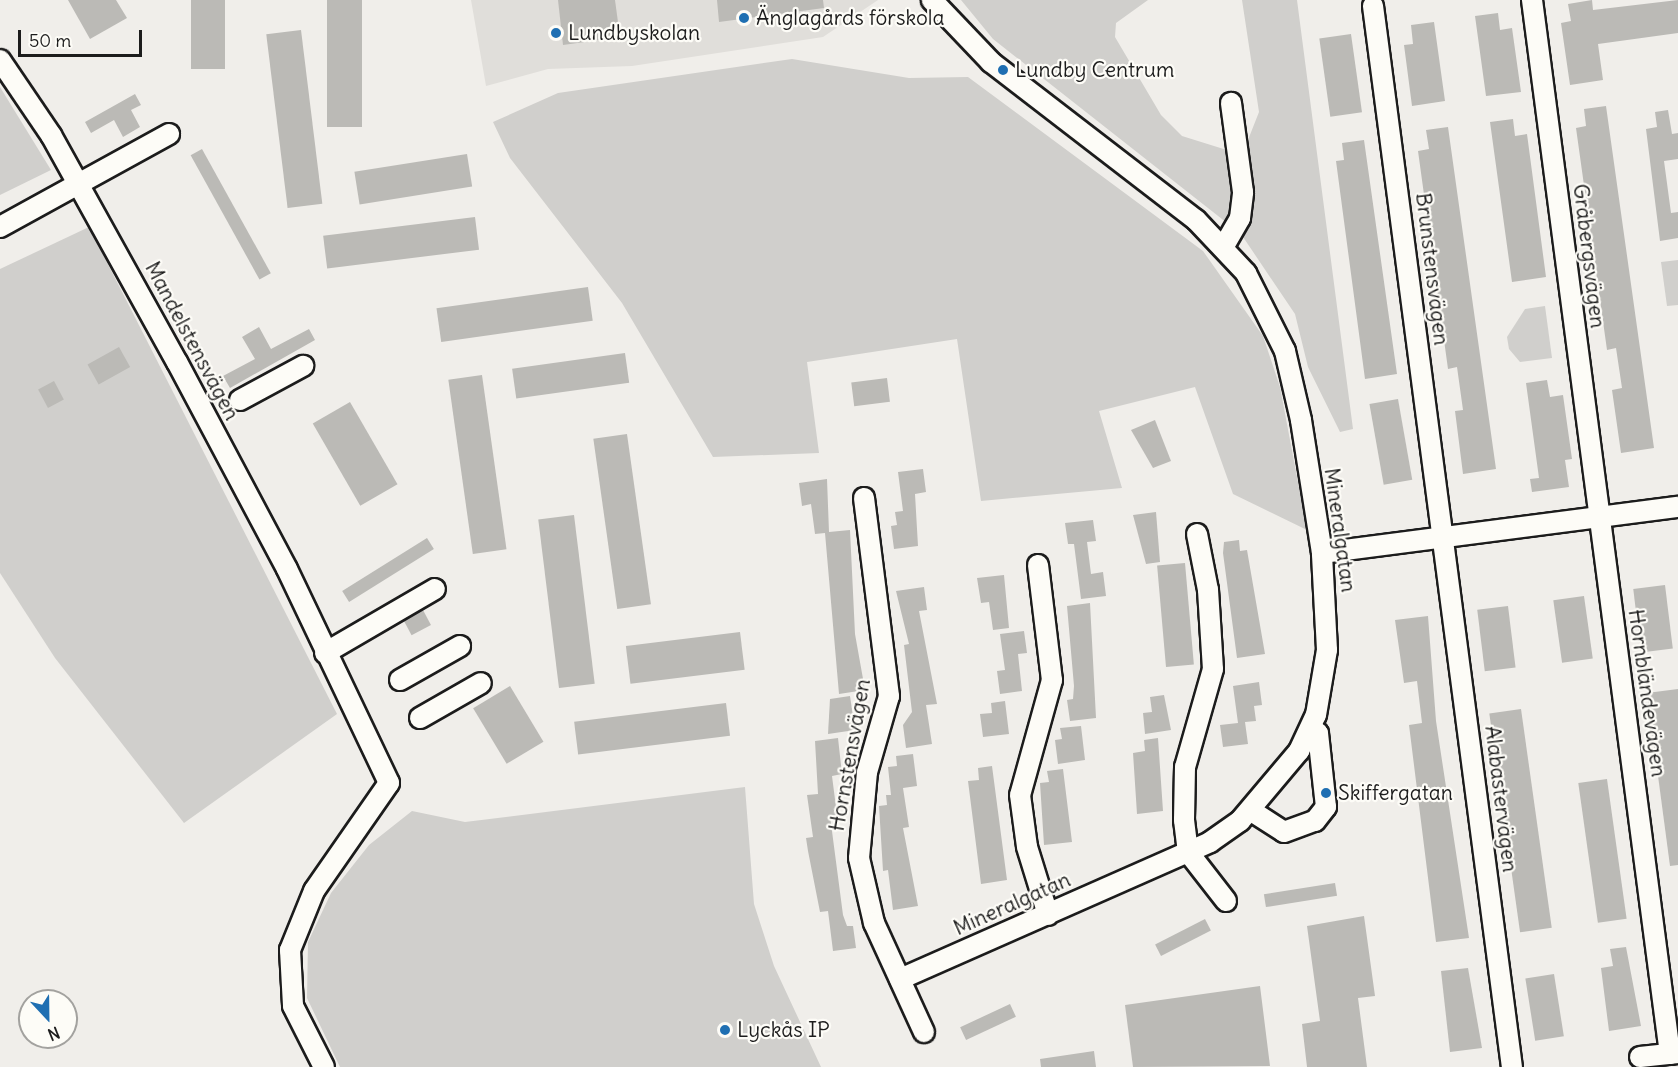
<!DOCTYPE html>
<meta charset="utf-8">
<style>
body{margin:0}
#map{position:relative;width:1678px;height:1067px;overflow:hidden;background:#f0eeea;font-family:Delius,sans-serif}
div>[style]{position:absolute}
.built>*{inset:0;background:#e0deda}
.green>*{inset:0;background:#d0cfcc}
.building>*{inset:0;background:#bbbab6;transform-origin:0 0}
.roads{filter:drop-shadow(2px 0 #1c1c1c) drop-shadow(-2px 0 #1c1c1c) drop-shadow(0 2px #1c1c1c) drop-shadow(0 -2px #1c1c1c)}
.minor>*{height:20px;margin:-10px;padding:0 10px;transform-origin:10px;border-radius:10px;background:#fdfcf7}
.dots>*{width:16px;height:16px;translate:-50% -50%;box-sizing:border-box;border:3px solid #fdfcf7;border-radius:50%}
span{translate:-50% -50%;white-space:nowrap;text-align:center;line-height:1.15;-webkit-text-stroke:4.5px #fdfcf7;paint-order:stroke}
.poi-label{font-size:21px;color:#1c1c1c}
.left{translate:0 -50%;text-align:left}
.street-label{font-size:21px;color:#1c1c1c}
.north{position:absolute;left:18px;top:989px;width:60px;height:60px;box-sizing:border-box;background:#fdfcf7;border:2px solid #a3a29f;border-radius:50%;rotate:158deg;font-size:16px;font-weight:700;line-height:24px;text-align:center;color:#1c1c1c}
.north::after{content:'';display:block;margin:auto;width:21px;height:27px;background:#1f6fb2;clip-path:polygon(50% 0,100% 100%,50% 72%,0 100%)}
.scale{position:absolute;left:18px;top:30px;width:124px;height:27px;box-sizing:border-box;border:3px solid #1c1c1c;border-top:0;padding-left:8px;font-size:18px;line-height:21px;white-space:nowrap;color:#1c1c1c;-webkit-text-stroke:4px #fdfcf7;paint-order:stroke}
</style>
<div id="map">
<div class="built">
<div style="clip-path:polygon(471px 0,878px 0,823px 37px,632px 66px,548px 69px,486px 86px)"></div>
</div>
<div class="green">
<div style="clip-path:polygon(961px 0,1148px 0,1116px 23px,1115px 37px,1161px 115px,1182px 136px,1230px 151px,1246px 145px,1259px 112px,1242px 0,1297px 0,1353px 429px,1340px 432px,1308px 367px,1295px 314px,1241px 234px,993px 39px)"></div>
<div style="clip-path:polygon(792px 59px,909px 78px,968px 77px,1203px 251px,1263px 336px,1280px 387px,1307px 530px,1233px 494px,1195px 387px,1099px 411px,1122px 488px,981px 501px,957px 339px,807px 362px,819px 453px,713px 457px,622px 303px,510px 158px,493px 122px,558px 93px)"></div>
<div style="clip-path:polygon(0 87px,51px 170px,0 195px)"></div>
<div style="clip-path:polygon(89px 227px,337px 714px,184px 823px,55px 658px,0 573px,0 269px)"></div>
<div style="clip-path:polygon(1678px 260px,1678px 305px,1667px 306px,1661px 262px)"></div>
<div style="clip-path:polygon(1545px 306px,1552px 358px,1520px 362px,1509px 349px,1507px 337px,1525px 309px)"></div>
<div style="clip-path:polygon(745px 787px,754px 904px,774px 966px,821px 1067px,340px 1067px,307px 998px,308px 942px,331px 893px,369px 845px,412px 811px,465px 822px)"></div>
</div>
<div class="building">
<div style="clip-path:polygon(68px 0,116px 0,127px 18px,90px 39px)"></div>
<div style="left:191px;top:0;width:34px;height:69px"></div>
<div style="left:327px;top:0;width:35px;height:127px"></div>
<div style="clip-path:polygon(558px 0,615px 0,620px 37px,563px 45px)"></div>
<div style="clip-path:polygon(717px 0,823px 0,824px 8px,719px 22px)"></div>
<div style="clip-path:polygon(1592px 0,1593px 10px,1678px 0,1678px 33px,1598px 44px,1603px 80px,1570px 85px,1561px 23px,1571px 21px,1568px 4px)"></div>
<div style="clip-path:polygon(1498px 13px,1500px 30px,1512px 28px,1521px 92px,1486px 96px,1475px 16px)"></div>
<div style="clip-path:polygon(1434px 22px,1445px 101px,1412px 106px,1404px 45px,1413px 44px,1411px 25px)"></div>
<div style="left:301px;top:30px;width:175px;height:35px;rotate:83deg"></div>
<div style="left:1351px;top:34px;width:79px;height:32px;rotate:82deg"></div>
<div style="clip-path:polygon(135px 94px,141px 105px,131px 110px,140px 127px,123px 137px,114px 120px,91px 133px,85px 122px)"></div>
<div style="clip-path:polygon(1606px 106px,1654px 448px,1621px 453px,1612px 390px,1622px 388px,1616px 348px,1607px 350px,1576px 128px,1586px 126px,1584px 109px)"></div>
<div style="clip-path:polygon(1668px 110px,1672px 134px,1678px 133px,1678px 159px,1664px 161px,1671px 213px,1678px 212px,1678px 238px,1660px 241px,1646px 129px,1657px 127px,1655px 112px)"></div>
<div style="clip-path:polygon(1513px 119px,1515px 136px,1527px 134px,1546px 277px,1512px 282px,1490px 122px)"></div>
<div style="clip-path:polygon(1448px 127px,1496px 469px,1463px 474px,1455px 411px,1463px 410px,1457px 367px,1448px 369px,1418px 151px,1429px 149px,1426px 130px)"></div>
<div style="clip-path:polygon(1364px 140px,1397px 374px,1365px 379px,1336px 161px,1344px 160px,1342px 143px)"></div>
<div style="left:202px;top:149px;width:142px;height:13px;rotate:61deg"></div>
<div style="left:467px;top:154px;width:33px;height:114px;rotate:81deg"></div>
<div style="left:475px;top:217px;width:33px;height:153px;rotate:83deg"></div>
<div style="left:588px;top:287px;width:34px;height:153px;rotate:82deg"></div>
<div style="clip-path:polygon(259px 327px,271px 349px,309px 329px,315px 340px,230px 388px,223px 376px,255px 359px,242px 337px)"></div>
<div style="left:119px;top:347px;width:23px;height:36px;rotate:61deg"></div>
<div style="left:625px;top:353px;width:30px;height:114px;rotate:82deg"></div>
<div style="left:482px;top:375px;width:176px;height:34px;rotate:82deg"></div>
<div style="left:887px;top:378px;width:24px;height:36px;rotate:83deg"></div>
<div style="clip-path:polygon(1547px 380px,1550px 397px,1563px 395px,1572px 459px,1565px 460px,1569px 487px,1532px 492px,1530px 479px,1539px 478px,1526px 383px)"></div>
<div style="left:54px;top:381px;width:21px;height:18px;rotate:62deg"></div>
<div style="left:1398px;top:399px;width:82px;height:29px;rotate:80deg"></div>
<div style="left:350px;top:402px;width:95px;height:43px;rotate:60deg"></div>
<div style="clip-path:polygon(1155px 420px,1171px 461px,1153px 468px,1131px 430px)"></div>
<div style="left:627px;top:434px;width:172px;height:34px;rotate:82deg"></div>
<div style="clip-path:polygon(923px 469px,926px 492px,915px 494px,918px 546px,894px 549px,891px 526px,897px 525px,895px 512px,903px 511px,898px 472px)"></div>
<div style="clip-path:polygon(827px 479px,829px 532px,850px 530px,855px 634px,865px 690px,839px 694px,825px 533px,815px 534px,811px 504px,802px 506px,799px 483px)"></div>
<div style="clip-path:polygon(1156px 512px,1160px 562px,1146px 564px,1133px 515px)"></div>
<div style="left:574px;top:515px;width:170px;height:36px;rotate:83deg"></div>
<div style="clip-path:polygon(1093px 520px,1096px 541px,1087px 542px,1091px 574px,1103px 572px,1106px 596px,1081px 599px,1074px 544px,1068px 544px,1065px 523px)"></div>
<div style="left:427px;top:538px;width:13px;height:100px;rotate:58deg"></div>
<div style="clip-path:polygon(1239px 540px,1240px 551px,1247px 550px,1265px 654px,1237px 658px,1223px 553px,1224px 542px)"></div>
<div style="left:1185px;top:563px;width:102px;height:28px;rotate:85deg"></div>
<div style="clip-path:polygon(1004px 575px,1009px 628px,993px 630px,989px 602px,981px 603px,977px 578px)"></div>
<div style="left:1665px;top:585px;width:64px;height:32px;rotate:83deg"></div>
<div style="clip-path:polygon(924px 587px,927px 610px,919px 611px,937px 704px,926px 705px,932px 744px,906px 748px,903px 725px,912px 712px,904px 645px,909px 644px,896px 591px)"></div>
<div style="left:1584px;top:596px;width:63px;height:31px;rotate:82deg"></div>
<div style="clip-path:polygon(1090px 603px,1096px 718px,1070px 721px,1067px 700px,1073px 699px,1074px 686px,1067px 606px)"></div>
<div style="left:1508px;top:606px;width:62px;height:31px;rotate:83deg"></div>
<div style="left:423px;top:610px;width:17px;height:22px;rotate:62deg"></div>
<div style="clip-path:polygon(1428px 616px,1436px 721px,1469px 938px,1436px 942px,1409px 725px,1422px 723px,1417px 681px,1404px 683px,1395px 620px)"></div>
<div style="clip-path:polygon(1024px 631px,1027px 653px,1018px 654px,1022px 691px,1000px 694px,997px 671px,1005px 670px,1000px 634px)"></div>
<div style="left:740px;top:632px;width:38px;height:115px;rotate:83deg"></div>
<div style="clip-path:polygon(1259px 682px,1262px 705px,1254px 706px,1256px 721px,1245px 722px,1248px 744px,1223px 747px,1220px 725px,1238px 723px,1233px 686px)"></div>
<div style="left:510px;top:686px;width:65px;height:43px;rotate:59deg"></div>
<div style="clip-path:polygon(1678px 689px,1678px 865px,1670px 866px,1647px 693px)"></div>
<div style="clip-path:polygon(1164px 695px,1171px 730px,1145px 734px,1143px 713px,1152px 712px,1150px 697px)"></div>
<div style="clip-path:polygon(850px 696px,855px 730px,828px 734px,830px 699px)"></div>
<div style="clip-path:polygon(1005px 701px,1009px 734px,983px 737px,980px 714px,992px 713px,991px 703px)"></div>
<div style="left:726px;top:703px;width:33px;height:153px;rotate:83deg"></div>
<div style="left:1521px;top:709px;width:221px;height:32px;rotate:82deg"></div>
<div style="clip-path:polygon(1081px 726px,1085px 760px,1058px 764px,1055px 740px,1062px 739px,1060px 728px)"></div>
<div style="clip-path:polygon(838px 738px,842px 774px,832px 776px,837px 815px,830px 816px,843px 915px,847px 926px,853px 926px,856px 948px,833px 951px,828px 911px,820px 912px,808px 851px,806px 838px,813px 837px,807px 795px,818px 794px,815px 741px)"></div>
<div style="clip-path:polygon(1158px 738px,1163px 811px,1137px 814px,1133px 753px,1145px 751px,1144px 740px)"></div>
<div style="clip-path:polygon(913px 754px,917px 786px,903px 788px,909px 827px,903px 828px,918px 906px,893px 910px,888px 870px,883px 871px,879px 806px,887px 805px,886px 795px,891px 795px,888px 767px,897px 766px,896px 756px)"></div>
<div style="clip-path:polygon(992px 766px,1007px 880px,981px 884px,968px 781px,979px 780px,978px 768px)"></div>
<div style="clip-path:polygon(1063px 769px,1072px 842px,1044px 845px,1040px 783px,1049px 782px,1047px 771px)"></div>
<div style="left:1607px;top:779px;width:141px;height:29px;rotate:82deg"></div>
<div style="left:1335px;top:883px;width:13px;height:72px;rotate:81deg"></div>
<div style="clip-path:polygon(1364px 916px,1375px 996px,1358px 998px,1367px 1067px,1307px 1067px,1302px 1024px,1320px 1021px,1307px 926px)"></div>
<div style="left:1205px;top:919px;width:13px;height:56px;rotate:63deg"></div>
<div style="clip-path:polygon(1626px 947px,1641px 1026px,1609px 1031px,1601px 968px,1613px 966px,1610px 949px)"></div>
<div style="clip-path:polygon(1468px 968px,1482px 1048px,1450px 1052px,1441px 971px)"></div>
<div style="left:1554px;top:974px;width:63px;height:29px;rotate:81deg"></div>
<div style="clip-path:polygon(1260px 986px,1270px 1066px,1133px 1067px,1125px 1005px)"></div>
<div style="left:1010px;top:1004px;width:14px;height:55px;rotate:65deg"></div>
<div style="clip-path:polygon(1094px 1051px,1096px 1067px,1041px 1067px,1040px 1059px)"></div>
</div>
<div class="roads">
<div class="minor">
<div style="left:1532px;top:0;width:1063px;rotate:82.54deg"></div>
<div style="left:1373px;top:6px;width:1070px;rotate:82.54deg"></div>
<div style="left:0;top:60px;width:91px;rotate:55.8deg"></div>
<div style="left:51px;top:135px;width:260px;rotate:61deg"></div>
<div style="left:177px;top:362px;width:234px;rotate:62deg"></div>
<div style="left:287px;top:569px;width:237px;rotate:64.5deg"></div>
<div style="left:389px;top:783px;width:131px;rotate:124.8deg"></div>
<div style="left:314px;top:891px;width:64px;rotate:112.1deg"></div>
<div style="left:290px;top:950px;width:56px;rotate:86.9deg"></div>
<div style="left:293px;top:1006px;width:68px;rotate:63.1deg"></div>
<div style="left:0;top:227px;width:193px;rotate:-28.8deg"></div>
<div style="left:1224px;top:246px;width:32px;rotate:-60deg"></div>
<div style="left:1240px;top:218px;width:26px;rotate:-83deg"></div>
<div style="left:1243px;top:192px;width:90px;rotate:-97.7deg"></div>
<div style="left:240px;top:400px;width:72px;rotate:-28.4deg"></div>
<div style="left:864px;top:498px;width:200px;rotate:82.8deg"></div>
<div style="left:889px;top:696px;width:79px;rotate:106.1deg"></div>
<div style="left:867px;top:772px;width:86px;rotate:95.3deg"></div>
<div style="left:859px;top:858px;width:67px;rotate:77deg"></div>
<div style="left:874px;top:923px;width:120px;rotate:65.4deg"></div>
<div style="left:1197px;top:534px;width:57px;rotate:78.9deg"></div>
<div style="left:1208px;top:590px;width:79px;rotate:86.4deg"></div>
<div style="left:1213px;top:669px;width:102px;rotate:105.9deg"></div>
<div style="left:1185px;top:767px;width:53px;rotate:91.1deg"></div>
<div style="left:1184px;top:820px;width:32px;rotate:83deg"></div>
<div style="left:1188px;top:852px;width:62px;rotate:52.2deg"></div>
<div style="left:1322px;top:553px;width:359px;rotate:-7.4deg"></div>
<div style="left:1038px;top:565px;width:116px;rotate:83.1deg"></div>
<div style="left:1052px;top:680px;width:119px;rotate:105.5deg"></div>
<div style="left:1020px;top:795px;width:52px;rotate:82.3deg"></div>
<div style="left:1027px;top:847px;width:71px;rotate:72.8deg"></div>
<div style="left:325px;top:653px;width:127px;rotate:-30.2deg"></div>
<div style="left:400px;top:680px;width:69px;rotate:-29.5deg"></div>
<div style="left:420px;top:718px;width:70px;rotate:-29.8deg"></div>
<div style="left:1250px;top:810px;width:40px;rotate:32.9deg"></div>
<div style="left:1284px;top:832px;width:33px;rotate:-20deg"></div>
<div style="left:1315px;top:821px;width:18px;rotate:-52deg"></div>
<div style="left:1326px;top:807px;width:74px;rotate:-96.2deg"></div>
<div style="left:1318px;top:733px;width:9px;rotate:-153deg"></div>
<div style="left:900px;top:979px;width:339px;rotate:-23.8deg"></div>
<div style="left:1210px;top:842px;width:37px;rotate:-35deg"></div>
<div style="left:1240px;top:821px;width:92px;rotate:-49.9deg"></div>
<div style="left:1299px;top:751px;width:40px;rotate:-65deg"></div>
<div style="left:1316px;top:715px;width:66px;rotate:-80.4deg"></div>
<div style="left:1327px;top:650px;width:97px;rotate:-93deg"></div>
<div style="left:1322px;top:553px;width:135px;rotate:-99deg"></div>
<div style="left:1301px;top:420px;width:71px;rotate:-103.1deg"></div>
<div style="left:1285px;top:351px;width:87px;rotate:-116.6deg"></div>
<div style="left:1246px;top:273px;width:73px;rotate:-133.3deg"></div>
<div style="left:1196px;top:220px;width:259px;rotate:-142.4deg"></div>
<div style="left:991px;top:62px;width:86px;rotate:-133.6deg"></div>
<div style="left:1640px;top:1057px;width:38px;rotate:-6deg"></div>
</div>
</div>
<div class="dots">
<div style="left:744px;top:18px;background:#1f6fb2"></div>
<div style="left:556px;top:33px;background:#1f6fb2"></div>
<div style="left:1003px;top:70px;background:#1f6fb2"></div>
<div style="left:1326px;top:793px;background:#1f6fb2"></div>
<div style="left:725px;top:1030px;background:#1f6fb2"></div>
</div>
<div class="poi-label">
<span class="left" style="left:756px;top:18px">Änglagårds förskola</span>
<span class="left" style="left:568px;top:33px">Lundbyskolan</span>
<span class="left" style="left:1015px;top:70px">Lundby Centrum</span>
<span class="left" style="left:1338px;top:793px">Skiffergatan</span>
<span class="left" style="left:737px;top:1030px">Lyckås IP</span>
</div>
<div class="street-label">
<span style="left:1589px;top:256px;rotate:83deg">Gråbergsvägen</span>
<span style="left:1432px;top:269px;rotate:83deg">Brunstensvägen</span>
<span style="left:192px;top:341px;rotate:62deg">Mandelstensvägen</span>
<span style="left:1340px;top:530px;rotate:82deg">Mineralgatan</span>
<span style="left:1647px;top:693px;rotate:82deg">Hornbländevägen</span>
<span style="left:850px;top:755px;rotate:-80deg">Hornstensvägen</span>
<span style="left:1501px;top:799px;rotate:83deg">Alabastervägen</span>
<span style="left:1012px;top:904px;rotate:-24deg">Mineralgatan</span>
</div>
<div class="north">N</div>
<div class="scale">50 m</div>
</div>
